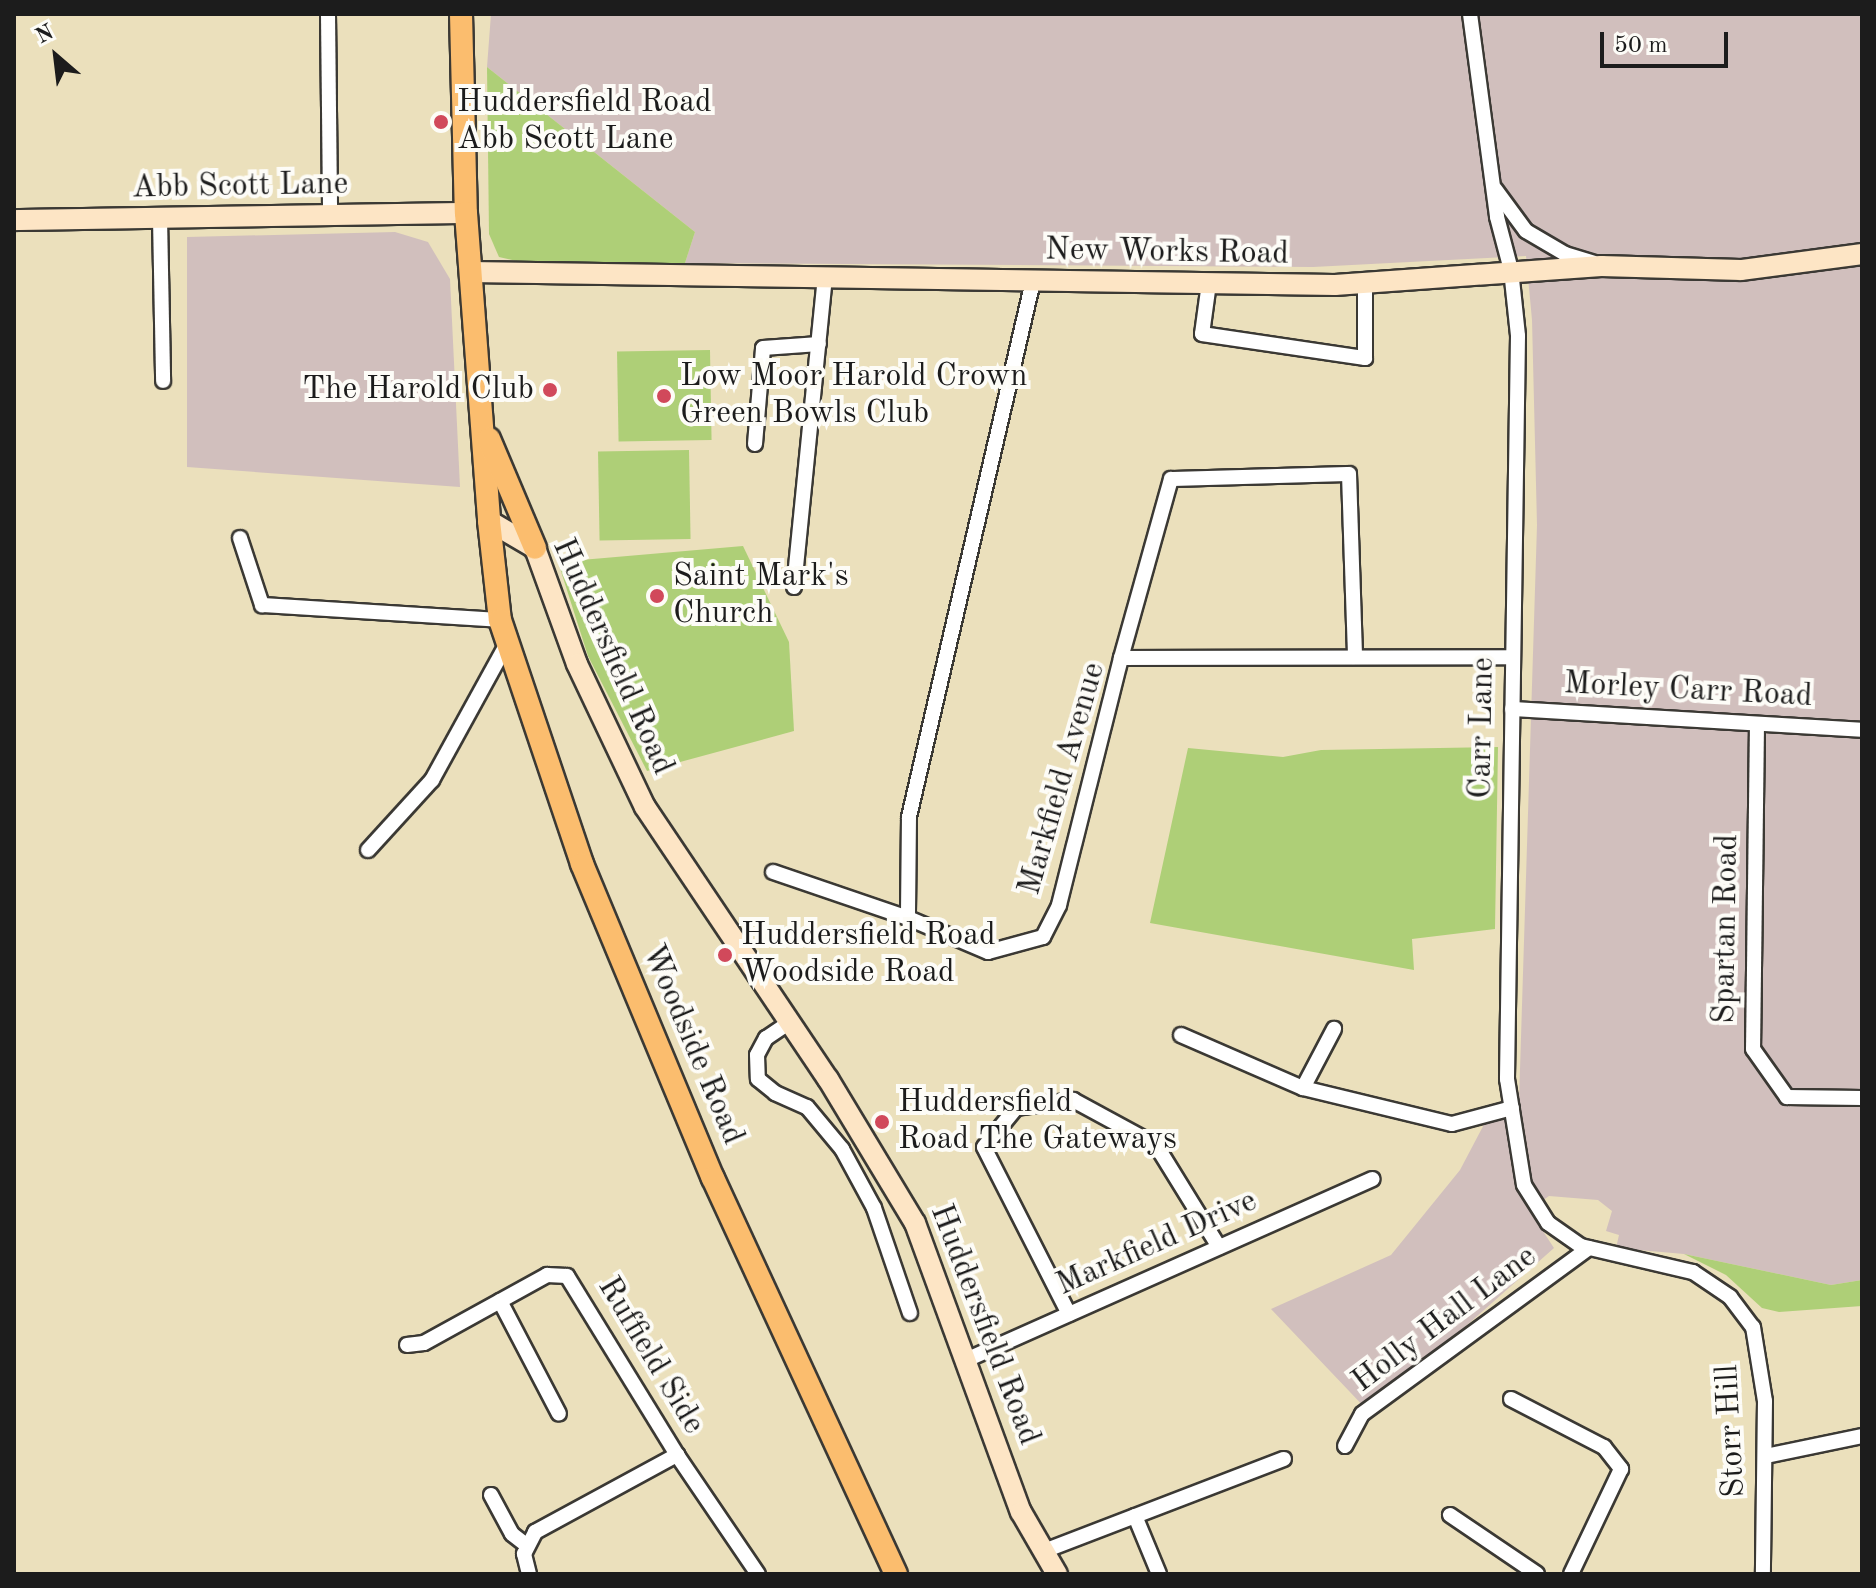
<!DOCTYPE html>
<style>
body{margin:0}
#map{position:relative;width:1876px;height:1588px;overflow:hidden;background:#ebe0bc;font-family:"Old Standard TT",serif}
div>[style]{position:absolute}
.industrial>*{inset:0;background:#d1bfbd}
.green>*{inset:0;background:#aecf77;transform-origin:0 0}
.roads{filter:drop-shadow(2px 0 #3b3934) drop-shadow(-2px 0 #3b3934) drop-shadow(0 2px #3b3934) drop-shadow(0 -2px #3b3934)}
.street>*{height:14px;margin:-7px;padding:0 7px;transform-origin:7px;border-radius:7px;background:#fff}
.secondary>*{height:20px;margin:-10px;padding:0 10px;transform-origin:10px;border-radius:10px;background:#fde5c5}
.primary>*{height:22px;margin:-11px;padding:0 11px;transform-origin:11px;border-radius:11px;background:#fbbd6e}
.dots>*{width:22px;height:22px;translate:-50% -50%;box-sizing:border-box;border:4px solid #fdfcf7;border-radius:50%}
span{translate:-50% -50%;white-space:nowrap;text-align:center;line-height:1.15;-webkit-text-stroke:8px #fdfcf7;paint-order:stroke}
.poi-label{font-size:32px;color:#1c1c1c}
.left{translate:0 -50%;text-align:left}
.right{translate:-100% -50%;text-align:right}
.street-label{font-size:32px;color:#1c1c1c}
.frame{position:absolute;inset:0;border:16px solid #1c1c1c;pointer-events:none}
.north{position:absolute;left:16px;top:16px;width:80px;height:80px;-webkit-text-stroke:6px #fdfcf7;paint-order:stroke;rotate:332deg;font-size:22px;font-weight:700;line-height:32px;text-align:center;color:#1c1c1c}
.north::after{content:'';display:block;margin:auto;width:28px;height:36px;background:#1c1c1c;clip-path:polygon(50% 0,100% 100%,50% 72%,0 100%)}
.scale{position:absolute;left:1600px;top:32px;width:128px;height:36px;box-sizing:border-box;border:4px solid #1c1c1c;border-top:0;padding-left:10px;font-size:24px;line-height:28px;white-space:nowrap;color:#1c1c1c;-webkit-text-stroke:6px #fdfcf7;paint-order:stroke}
</style>
<div id="map">
<div class="industrial">
<div style="clip-path:polygon(491px 14px,1862px 14px,1862px 1280px,1831px 1285px,1684px 1254px,1616px 1248px,1619px 1235px,1606px 1231px,1612px 1211px,1598px 1200px,1549px 1196px,1529px 1210px,1554px 1248px,1369px 1412px,1271px 1309px,1391px 1255px,1460px 1170px,1490px 1113px,1519px 1101px,1537px 525px,1532px 320px,1526px 256px,1313px 267px,685px 263px,695px 232px,487px 67px)"></div>
<div style="clip-path:polygon(395px 232px,428px 242px,450px 279px,460px 487px,187px 467px,187px 237px)"></div>
</div>
<div class="green">
<div style="clip-path:polygon(487px 67px,695px 232px,685px 263px,533px 265px,499px 257px,489px 234px)"></div>
<div style="left:710px;top:350px;width:90px;height:93px;rotate:89deg"></div>
<div style="left:689px;top:450px;width:89px;height:91px;rotate:89deg"></div>
<div style="clip-path:polygon(743px 546px,789px 642px,794px 731px,647px 771px,588px 656px,558px 562px)"></div>
<div style="clip-path:polygon(1498px 747px,1495px 929px,1412px 939px,1414px 970px,1150px 923px,1188px 748px,1283px 757px,1321px 750px)"></div>
<div style="clip-path:polygon(1684px 1254px,1831px 1285px,1862px 1280px,1862px 1306px,1779px 1312px,1762px 1308px,1726px 1275px)"></div>
</div>
<div class="roads">
<div class="street">
<div style="left:328px;top:14px;width:201px;rotate:89.4deg"></div>
<div style="left:1470px;top:14px;width:205px;rotate:82.4deg"></div>
<div style="left:1497px;top:217px;width:55px;rotate:75.2deg"></div>
<div style="left:1511px;top:270px;width:66px;rotate:83.9deg"></div>
<div style="left:1518px;top:336px;width:743px;rotate:90.85deg"></div>
<div style="left:1507px;top:1079px;width:107px;rotate:80.9deg"></div>
<div style="left:1524px;top:1185px;width:45px;rotate:57.7deg"></div>
<div style="left:1548px;top:1223px;width:40px;rotate:34.9deg"></div>
<div style="left:1581px;top:1246px;width:115px;rotate:13.1deg"></div>
<div style="left:1693px;top:1272px;width:45px;rotate:34deg"></div>
<div style="left:1730px;top:1297px;width:38px;rotate:53deg"></div>
<div style="left:1753px;top:1327px;width:75px;rotate:80.8deg"></div>
<div style="left:1765px;top:1401px;width:173px;rotate:90.7deg"></div>
<div style="left:1495px;top:189px;width:52px;rotate:53.6deg"></div>
<div style="left:1526px;top:231px;width:45px;rotate:30.5deg"></div>
<div style="left:1565px;top:254px;width:30px;rotate:17deg"></div>
<div style="left:160px;top:218px;width:163px;rotate:88.9deg"></div>
<div style="left:1033px;top:281px;width:550px;rotate:103.03deg"></div>
<div style="left:909px;top:817px;width:101px;rotate:90.6deg"></div>
<div style="left:908px;top:918px;width:87px;rotate:23deg"></div>
<div style="left:988px;top:952px;width:57px;rotate:-15.3deg"></div>
<div style="left:1043px;top:937px;width:36px;rotate:-63deg"></div>
<div style="left:1059px;top:905px;width:255px;rotate:-75.9deg"></div>
<div style="left:1121px;top:658px;width:392px;rotate:-0.1deg"></div>
<div style="left:1209px;top:283px;width:51px;rotate:97.8deg"></div>
<div style="left:1202px;top:334px;width:165px;rotate:8.4deg"></div>
<div style="left:1365px;top:358px;width:75px;rotate:-90deg"></div>
<div style="left:755px;top:444px;width:96px;rotate:-85.2deg"></div>
<div style="left:763px;top:348px;width:56px;rotate:-4.1deg"></div>
<div style="left:240px;top:538px;width:71px;rotate:71.8deg"></div>
<div style="left:262px;top:605px;width:238px;rotate:3.6deg"></div>
<div style="left:794px;top:587px;width:310px;rotate:-84.3deg"></div>
<div style="left:1121px;top:658px;width:186px;rotate:-74.4deg"></div>
<div style="left:1171px;top:479px;width:178px;rotate:-1.6deg"></div>
<div style="left:1349px;top:474px;width:183px;rotate:88.1deg"></div>
<div style="left:1512px;top:709px;width:351px;rotate:3.4deg"></div>
<div style="left:1757px;top:724px;width:325px;rotate:90.7deg"></div>
<div style="left:1753px;top:1049px;width:59px;rotate:54.7deg"></div>
<div style="left:1787px;top:1097px;width:75px;rotate:0.8deg"></div>
<div style="left:368px;top:850px;width:95px;rotate:-47.6deg"></div>
<div style="left:432px;top:780px;width:158px;rotate:-61.2deg"></div>
<div style="left:773px;top:872px;width:143px;rotate:18.8deg"></div>
<div style="left:790px;top:1022px;width:29px;rotate:146deg"></div>
<div style="left:766px;top:1038px;width:19px;rotate:118deg"></div>
<div style="left:757px;top:1055px;width:24px;rotate:88deg"></div>
<div style="left:758px;top:1079px;width:22px;rotate:39deg"></div>
<div style="left:775px;top:1093px;width:35px;rotate:24deg"></div>
<div style="left:807px;top:1107px;width:55px;rotate:50.2deg"></div>
<div style="left:842px;top:1149px;width:67px;rotate:61.5deg"></div>
<div style="left:874px;top:1208px;width:111px;rotate:71.1deg"></div>
<div style="left:1181px;top:1035px;width:133px;rotate:23.5deg"></div>
<div style="left:1303px;top:1088px;width:153px;rotate:13.6deg"></div>
<div style="left:1452px;top:1124px;width:62px;rotate:-14.9deg"></div>
<div style="left:1303px;top:1088px;width:67px;rotate:-62.3deg"></div>
<div style="left:500px;top:1301px;width:127px;rotate:62.4deg"></div>
<div style="left:1069px;top:1314px;width:187px;rotate:-117deg"></div>
<div style="left:984px;top:1147px;width:50px;rotate:-50.6deg"></div>
<div style="left:1016px;top:1108px;width:58px;rotate:-8deg"></div>
<div style="left:1073px;top:1100px;width:94px;rotate:28.5deg"></div>
<div style="left:1156px;top:1145px;width:120px;rotate:58.3deg"></div>
<div style="left:407px;top:1345px;width:17px;rotate:-7deg"></div>
<div style="left:424px;top:1343px;width:141px;rotate:-28.9deg"></div>
<div style="left:547px;top:1275px;width:20px;rotate:3deg"></div>
<div style="left:567px;top:1276px;width:210px;rotate:58.4deg"></div>
<div style="left:677px;top:1455px;width:144px;rotate:55.8deg"></div>
<div style="left:966px;top:1360px;width:445px;rotate:-24deg"></div>
<div style="left:1511px;top:1399px;width:105px;rotate:27.3deg"></div>
<div style="left:1604px;top:1447px;width:28px;rotate:52deg"></div>
<div style="left:1621px;top:1469px;width:116px;rotate:115.5deg"></div>
<div style="left:1345px;top:1446px;width:36px;rotate:-62deg"></div>
<div style="left:1362px;top:1414px;width:281px;rotate:-36.2deg"></div>
<div style="left:1766px;top:1456px;width:98px;rotate:-11.8deg"></div>
<div style="left:491px;top:1495px;width:44px;rotate:61.7deg"></div>
<div style="left:512px;top:1534px;width:18px;rotate:38deg"></div>
<div style="left:1450px;top:1515px;width:105px;rotate:34.1deg"></div>
<div style="left:1135px;top:1516px;width:63px;rotate:67.5deg"></div>
<div style="left:1044px;top:1551px;width:257px;rotate:-21deg"></div>
<div style="left:529px;top:1574px;width:21px;rotate:-104deg"></div>
<div style="left:524px;top:1554px;width:25px;rotate:-63deg"></div>
<div style="left:535px;top:1532px;width:162px;rotate:-28.5deg"></div>
</div>
<div class="secondary">
<div style="left:14px;top:220px;width:452px;rotate:-0.9deg"></div>
<div style="left:470px;top:272px;width:865px;rotate:0.86deg"></div>
<div style="left:1335px;top:285px;width:267px;rotate:-4.1deg"></div>
<div style="left:1601px;top:266px;width:140px;rotate:1.6deg"></div>
<div style="left:1741px;top:270px;width:122px;rotate:-7.5deg"></div>
<div style="left:489px;top:521px;width:53px;rotate:30.4deg"></div>
<div style="left:535px;top:548px;width:123px;rotate:70.1deg"></div>
<div style="left:577px;top:664px;width:158px;rotate:64.6deg"></div>
<div style="left:645px;top:807px;width:328px;rotate:56.1deg"></div>
<div style="left:828px;top:1079px;width:168px;rotate:58.9deg"></div>
<div style="left:915px;top:1223px;width:308px;rotate:69.9deg"></div>
<div style="left:1021px;top:1512px;width:72px;rotate:59.9deg"></div>
</div>
<div class="primary">
<div style="left:461px;top:14px;width:199px;rotate:88.6deg"></div>
<div style="left:466px;top:213px;width:309px;rotate:85.7deg"></div>
<div style="left:489px;top:521px;width:100px;rotate:83.7deg"></div>
<div style="left:500px;top:620px;width:257px;rotate:71.4deg"></div>
<div style="left:582px;top:864px;width:340px;rotate:67.4deg"></div>
<div style="left:713px;top:1178px;width:436px;rotate:65.2deg"></div>
<div style="left:489px;top:439px;width:118px;rotate:67.1deg"></div>
</div>
</div>
<div class="dots">
<div style="left:441px;top:122px;background:#d1495b"></div>
<div style="left:550px;top:390px;background:#d1495b"></div>
<div style="left:664px;top:396px;background:#d1495b"></div>
<div style="left:657px;top:596px;background:#d1495b"></div>
<div style="left:725px;top:955px;background:#d1495b"></div>
<div style="left:882px;top:1122px;background:#d1495b"></div>
</div>
<div class="poi-label">
<span class="left" style="left:457px;top:122px">Huddersfield Road<br>Abb Scott Lane</span>
<span class="left" style="left:680px;top:396px">Low Moor Harold Crown<br>Green Bowls Club</span>
<span class="right" style="left:534px;top:390px">The Harold Club</span>
<span class="left" style="left:673px;top:596px">Saint Mark's<br>Church</span>
<span class="left" style="left:741px;top:955px">Huddersfield Road<br>Woodside Road</span>
<span class="left" style="left:898px;top:1122px">Huddersfield<br>Road The Gateways</span>
</div>
<div class="street-label">
<span style="left:240px;top:187px;rotate:-1deg">Abb Scott Lane</span>
<span style="left:1167px;top:253px;rotate:1deg">New Works Road</span>
<span style="left:612px;top:657px;rotate:66deg">Huddersfield Road</span>
<span style="left:1688px;top:691px;rotate:3deg">Morley Carr Road</span>
<span style="left:1483px;top:728px;rotate:-89deg">Carr Lane</span>
<span style="left:1063px;top:779px;rotate:-74deg">Markfield Avenue</span>
<span style="left:1727px;top:929px;rotate:-89deg">Spartan Road</span>
<span style="left:692px;top:1045px;rotate:67deg">Woodside Road</span>
<span style="left:1157px;top:1244px;rotate:-24deg">Markfield Drive</span>
<span style="left:1445px;top:1320px;rotate:-37deg">Holly Hall Lane</span>
<span style="left:984px;top:1325px;rotate:69deg">Huddersfield Road</span>
<span style="left:650px;top:1356px;rotate:59deg">Ruffield Side</span>
<span style="left:1732px;top:1431px;rotate:-93deg">Storr Hill</span>
</div>
<div class="frame"></div>
<div class="north">N</div>
<div class="scale">50 m</div>
</div>
